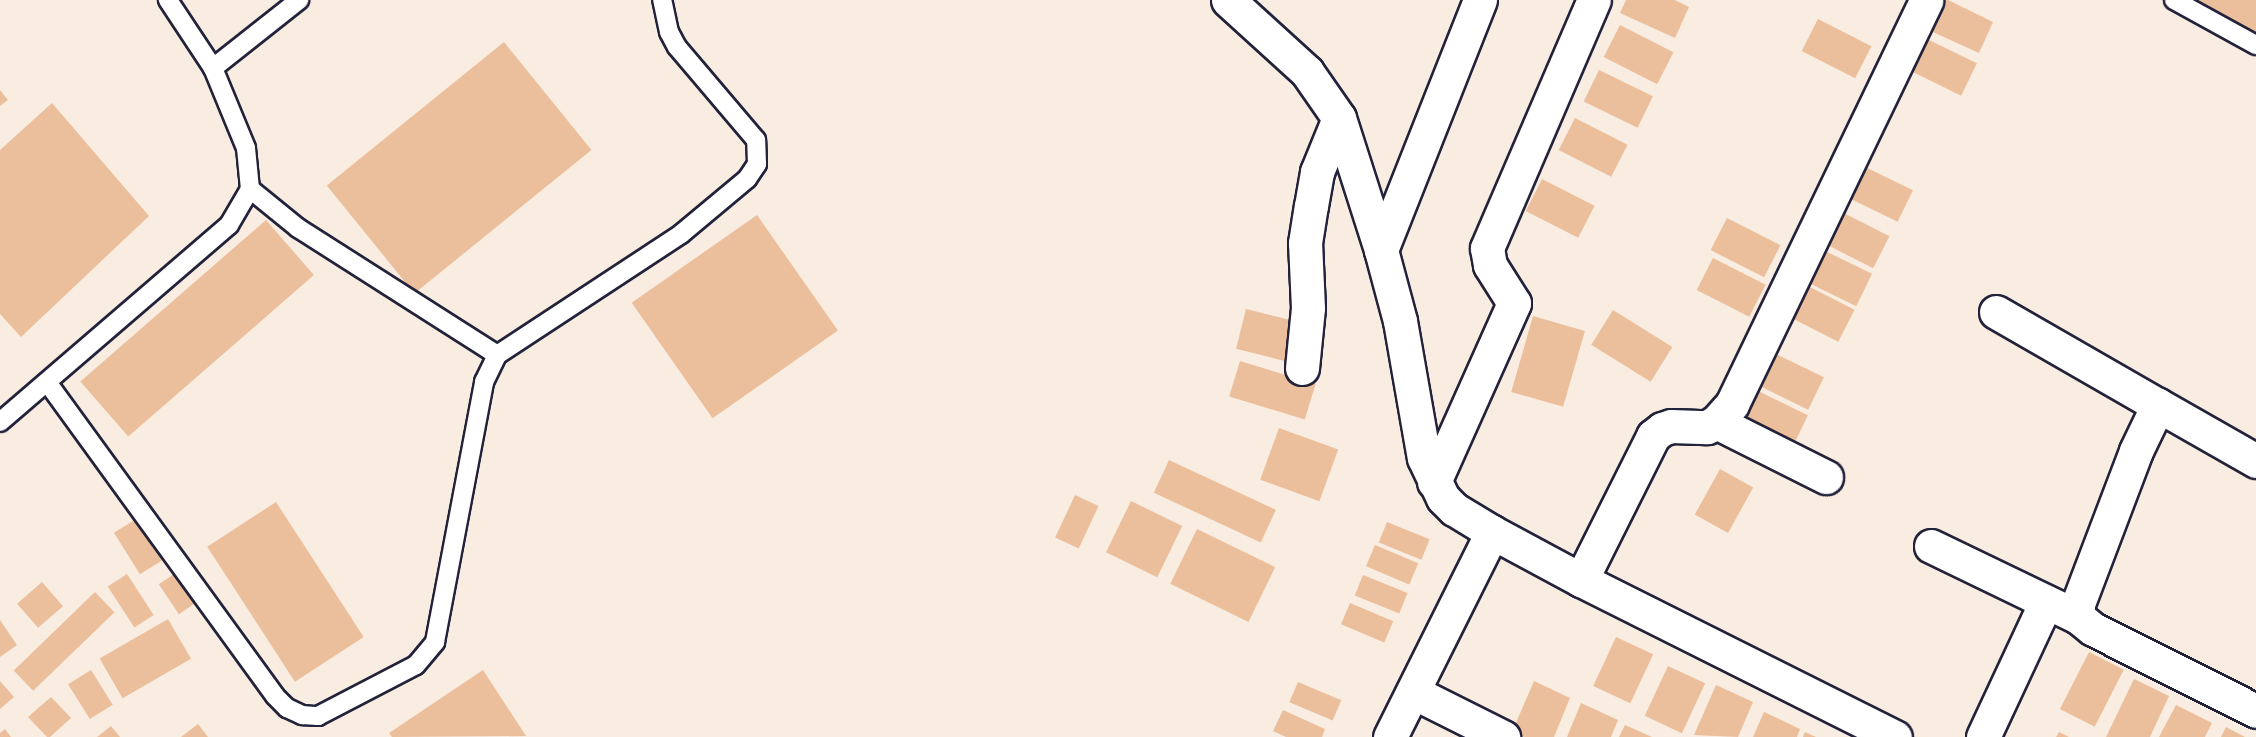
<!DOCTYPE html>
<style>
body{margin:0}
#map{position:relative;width:2256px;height:737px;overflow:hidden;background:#f9ece1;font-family:Dekko,sans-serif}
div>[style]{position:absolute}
.building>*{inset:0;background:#ecbf9c;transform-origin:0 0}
.roads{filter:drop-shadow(2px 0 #22223b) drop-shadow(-2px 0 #22223b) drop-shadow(0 2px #22223b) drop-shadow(0 -2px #22223b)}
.service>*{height:18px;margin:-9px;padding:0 9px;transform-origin:9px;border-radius:9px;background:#fff}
.minor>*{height:33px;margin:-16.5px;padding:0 16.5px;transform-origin:16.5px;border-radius:16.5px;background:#fff}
span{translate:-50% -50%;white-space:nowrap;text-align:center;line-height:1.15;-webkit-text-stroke:4.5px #fff;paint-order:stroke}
</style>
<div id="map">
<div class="building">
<div style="clip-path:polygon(1626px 0,1675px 0,1689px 7px,1675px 38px,1620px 13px)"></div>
<div style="clip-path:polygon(1937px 0,1948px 0,1993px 22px,1979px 53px,1924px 28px)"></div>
<div style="clip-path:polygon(2188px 0,2256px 0,2256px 35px)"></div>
<div style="left:1818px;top:19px;width:60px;height:36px;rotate:27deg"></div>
<div style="left:1620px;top:25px;width:60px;height:36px;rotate:27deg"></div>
<div style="left:1923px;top:37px;width:60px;height:36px;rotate:26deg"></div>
<div style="left:504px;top:42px;width:139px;height:228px;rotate:51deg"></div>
<div style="left:1599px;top:70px;width:60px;height:35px;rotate:26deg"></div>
<div style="clip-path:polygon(0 90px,8px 100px,0 106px)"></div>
<div style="clip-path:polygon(52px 103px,149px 216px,21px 337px,0 314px,0 150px)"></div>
<div style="left:1575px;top:118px;width:59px;height:36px;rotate:27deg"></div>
<div style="left:1859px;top:164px;width:60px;height:35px;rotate:26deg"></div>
<div style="left:1542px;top:179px;width:59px;height:36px;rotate:27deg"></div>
<div style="left:1836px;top:209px;width:60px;height:36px;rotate:27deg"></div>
<div style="left:757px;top:215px;width:141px;height:153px;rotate:55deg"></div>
<div style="left:1727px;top:218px;width:60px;height:36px;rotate:27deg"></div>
<div style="left:266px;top:220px;width:73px;height:246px;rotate:49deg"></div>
<div style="left:1819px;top:248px;width:59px;height:36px;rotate:26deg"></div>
<div style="left:1713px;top:258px;width:59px;height:36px;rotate:27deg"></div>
<div style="left:1802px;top:283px;width:59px;height:36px;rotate:27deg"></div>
<div style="left:1246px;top:309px;width:50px;height:41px;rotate:14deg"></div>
<div style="left:1613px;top:310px;width:70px;height:41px;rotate:32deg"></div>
<div style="left:1533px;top:316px;width:54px;height:79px;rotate:16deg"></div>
<div style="left:1770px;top:351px;width:60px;height:36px;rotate:26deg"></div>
<div style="left:1240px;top:361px;width:79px;height:37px;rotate:17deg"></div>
<div style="left:1754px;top:389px;width:60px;height:36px;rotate:26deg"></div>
<div style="left:1279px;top:428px;width:63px;height:55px;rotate:20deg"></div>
<div style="left:1169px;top:460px;width:118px;height:36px;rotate:25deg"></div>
<div style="left:1720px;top:469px;width:38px;height:52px;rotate:29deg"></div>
<div style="left:1075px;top:495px;width:26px;height:47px;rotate:25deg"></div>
<div style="left:1131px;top:501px;width:57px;height:57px;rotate:26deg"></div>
<div style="left:276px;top:502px;width:161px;height:82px;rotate:57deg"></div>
<div style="left:136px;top:519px;width:49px;height:26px;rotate:58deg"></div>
<div style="left:1387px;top:522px;width:46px;height:22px;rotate:22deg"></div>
<div style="left:1197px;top:529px;width:87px;height:61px;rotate:26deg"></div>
<div style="left:1375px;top:545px;width:47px;height:23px;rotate:23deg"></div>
<div style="left:177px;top:572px;width:36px;height:22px;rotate:56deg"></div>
<div style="left:127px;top:574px;width:49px;height:23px;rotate:57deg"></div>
<div style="left:1363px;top:575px;width:48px;height:22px;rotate:22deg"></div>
<div style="left:42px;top:582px;width:32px;height:33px;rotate:49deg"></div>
<div style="left:95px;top:592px;width:28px;height:113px;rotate:46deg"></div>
<div style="left:1350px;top:603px;width:47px;height:23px;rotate:23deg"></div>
<div style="left:168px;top:619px;width:46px;height:79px;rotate:60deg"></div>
<div style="clip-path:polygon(0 620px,17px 645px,0 657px)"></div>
<div style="left:1616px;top:637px;width:41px;height:54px;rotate:25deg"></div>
<div style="left:2089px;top:652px;width:39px;height:64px;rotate:27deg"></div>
<div style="left:1668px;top:666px;width:41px;height:55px;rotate:25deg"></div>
<div style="left:91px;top:670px;width:41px;height:27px;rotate:58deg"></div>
<div style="clip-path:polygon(483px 670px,526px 736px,392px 737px,389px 733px)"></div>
<div style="clip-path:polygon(2134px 679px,2169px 696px,2150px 737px,2106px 737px)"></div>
<div style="clip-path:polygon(0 681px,14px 697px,0 709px)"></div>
<div style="clip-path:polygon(1534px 681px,1570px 698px,1554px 737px,1524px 737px,1512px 732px)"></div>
<div style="left:1298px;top:682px;width:47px;height:22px;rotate:23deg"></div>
<div style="clip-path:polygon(1716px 685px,1753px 702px,1738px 737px,1694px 735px)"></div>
<div style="clip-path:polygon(51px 697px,71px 718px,50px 737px,47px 737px,28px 717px)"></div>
<div style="clip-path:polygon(1581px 703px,1618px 720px,1611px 737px,1567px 737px)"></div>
<div style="clip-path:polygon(2176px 705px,2212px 723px,2205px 737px,2159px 737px)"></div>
<div style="clip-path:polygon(1283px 710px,1325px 729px,1322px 737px,1286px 737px,1273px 731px)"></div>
<div style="clip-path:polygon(1764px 712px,1800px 729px,1797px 737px,1753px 737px)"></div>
<div style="clip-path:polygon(198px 724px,208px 737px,181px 737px)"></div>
<div style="clip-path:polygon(1625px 725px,1652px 737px,1619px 737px)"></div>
<div style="clip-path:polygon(111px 726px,120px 737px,97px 737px)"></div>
<div style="clip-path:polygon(2226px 727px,2245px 737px,2221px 737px)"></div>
<div style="clip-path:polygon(5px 729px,11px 737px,0 737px,0 733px)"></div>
<div style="clip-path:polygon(1805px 732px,1816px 737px,1803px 737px)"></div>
<div style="clip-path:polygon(2059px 732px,2069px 737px,2056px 737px)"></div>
</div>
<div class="roads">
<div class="service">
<div style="left:2174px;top:0;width:94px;rotate:28.8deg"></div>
<div style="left:213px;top:68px;width:110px;rotate:-38.3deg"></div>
<div style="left:250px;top:189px;width:62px;rotate:39.1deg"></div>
<div style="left:298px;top:228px;width:236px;rotate:32.5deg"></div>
<div style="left:47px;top:382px;width:388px;rotate:54deg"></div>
<div style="left:275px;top:696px;width:17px;rotate:45deg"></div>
<div style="left:287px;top:708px;width:17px;rotate:25deg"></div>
<div style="left:302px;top:715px;width:16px;rotate:4deg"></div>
<div style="left:318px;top:716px;width:110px;rotate:-27.5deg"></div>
<div style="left:416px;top:665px;width:30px;rotate:-50deg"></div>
<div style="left:435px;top:642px;width:265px;rotate:-79.3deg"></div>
<div style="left:484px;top:382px;width:30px;rotate:-64deg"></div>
<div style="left:497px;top:355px;width:220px;rotate:-33.3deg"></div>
<div style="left:681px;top:234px;width:86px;rotate:-39.8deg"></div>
<div style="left:747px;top:179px;width:18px;rotate:-56deg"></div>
<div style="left:757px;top:164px;width:24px;rotate:-92deg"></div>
<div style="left:756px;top:140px;width:122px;rotate:-130.3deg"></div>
<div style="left:677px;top:47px;width:17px;rotate:-118deg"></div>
<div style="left:669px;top:32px;width:33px;rotate:-102deg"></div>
<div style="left:0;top:422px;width:302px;rotate:-40.7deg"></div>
<div style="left:229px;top:225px;width:42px;rotate:-59.7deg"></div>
<div style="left:250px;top:189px;width:41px;rotate:-95.6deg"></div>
<div style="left:246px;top:148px;width:87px;rotate:-112.4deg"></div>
<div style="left:213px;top:68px;width:82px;rotate:-123.5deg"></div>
</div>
<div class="minor">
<div style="left:1228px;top:0;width:107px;rotate:42.3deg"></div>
<div style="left:1307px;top:72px;width:56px;rotate:55.2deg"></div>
<div style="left:1339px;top:118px;width:139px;rotate:72.3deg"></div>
<div style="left:1480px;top:0;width:269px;rotate:111.6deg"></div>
<div style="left:1381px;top:250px;width:73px;rotate:75deg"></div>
<div style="left:1400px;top:321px;width:139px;rotate:80.1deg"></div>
<div style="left:1424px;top:458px;width:44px;rotate:64.6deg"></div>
<div style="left:1443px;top:498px;width:16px;rotate:45deg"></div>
<div style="left:1454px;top:509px;width:44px;rotate:31.2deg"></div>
<div style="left:1492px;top:532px;width:101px;rotate:28.3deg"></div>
<div style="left:1581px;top:580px;width:351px;rotate:26.6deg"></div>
<div style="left:1996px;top:312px;width:187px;rotate:29.9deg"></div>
<div style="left:2158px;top:405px;width:51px;rotate:115.6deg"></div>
<div style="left:2136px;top:451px;width:164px;rotate:110.8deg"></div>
<div style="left:2078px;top:604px;width:13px;rotate:90deg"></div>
<div style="left:2078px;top:617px;width:19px;rotate:39deg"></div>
<div style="left:2093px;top:629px;width:182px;rotate:26.7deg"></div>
<div style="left:1302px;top:368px;width:60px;rotate:-84.3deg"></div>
<div style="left:1308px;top:308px;width:65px;rotate:-92.6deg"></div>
<div style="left:1305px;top:243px;width:37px;rotate:-81deg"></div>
<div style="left:1311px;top:206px;width:35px;rotate:-80deg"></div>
<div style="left:1317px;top:172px;width:58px;rotate:-67.8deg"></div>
<div style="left:2158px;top:405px;width:113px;rotate:29.7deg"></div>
<div style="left:1716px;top:422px;width:123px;rotate:26.6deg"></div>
<div style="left:1434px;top:482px;width:196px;rotate:-65.9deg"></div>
<div style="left:1514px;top:303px;width:45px;rotate:-122.3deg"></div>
<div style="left:1490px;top:265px;width:17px;rotate:-100deg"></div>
<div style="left:1487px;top:248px;width:270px;rotate:-66.7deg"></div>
<div style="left:1931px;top:546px;width:163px;rotate:25.8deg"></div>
<div style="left:1581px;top:580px;width:161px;rotate:-63.4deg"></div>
<div style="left:1653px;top:436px;width:11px;rotate:-38deg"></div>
<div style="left:1662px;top:429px;width:9px;rotate:-18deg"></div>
<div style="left:1671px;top:426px;width:36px;rotate:2deg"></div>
<div style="left:1707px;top:427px;width:10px;rotate:-29deg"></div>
<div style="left:1716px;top:422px;width:24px;rotate:-48deg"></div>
<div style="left:1732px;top:404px;width:448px;rotate:-64.3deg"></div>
<div style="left:1413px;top:692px;width:101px;rotate:26.6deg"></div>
<div style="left:1390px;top:737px;width:229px;rotate:-63.5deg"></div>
<div style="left:1983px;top:737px;width:149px;rotate:-65deg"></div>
</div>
</div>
</div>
